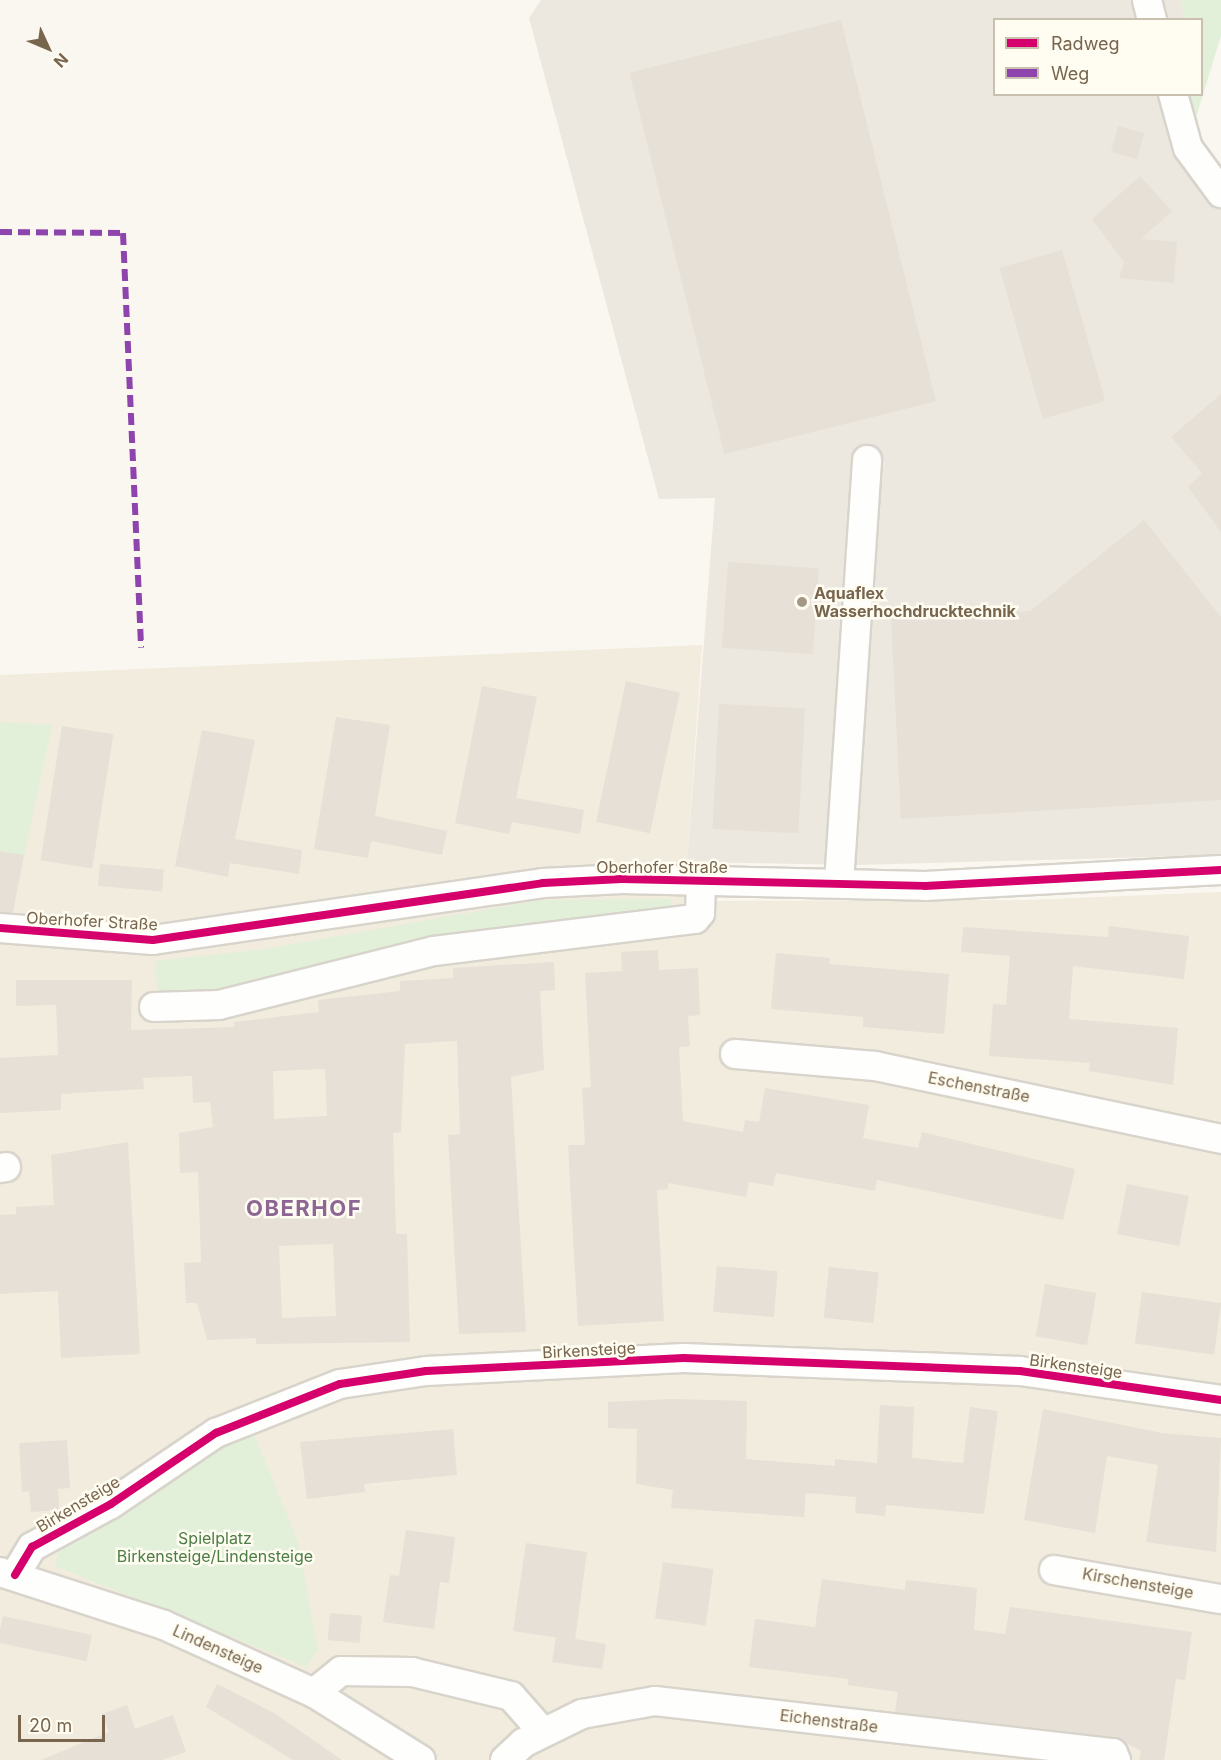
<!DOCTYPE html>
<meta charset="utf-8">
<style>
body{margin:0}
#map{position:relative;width:1221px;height:1760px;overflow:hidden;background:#f9f7ef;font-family:Inter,sans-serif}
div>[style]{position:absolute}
.residential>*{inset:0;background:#f1ecdd}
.industrial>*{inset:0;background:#ece8df}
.green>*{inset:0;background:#e2f0da}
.building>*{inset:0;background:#e6e0d6;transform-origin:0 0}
.roads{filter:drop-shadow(2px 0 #d8d4cc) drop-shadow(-2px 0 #d8d4cc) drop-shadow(0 2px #d8d4cc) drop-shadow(0 -2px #d8d4cc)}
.minor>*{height:28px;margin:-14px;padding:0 14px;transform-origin:14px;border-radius:14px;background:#fefefd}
.quiet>*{height:6px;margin-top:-3px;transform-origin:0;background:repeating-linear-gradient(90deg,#8e44ad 0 12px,transparent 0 18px)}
.cycleway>*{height:8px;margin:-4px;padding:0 4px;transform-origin:4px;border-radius:4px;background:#d6006c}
.dots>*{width:16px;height:16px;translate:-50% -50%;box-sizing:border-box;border:3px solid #fffcf2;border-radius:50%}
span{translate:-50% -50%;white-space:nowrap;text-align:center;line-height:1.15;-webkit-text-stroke:5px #fffcf2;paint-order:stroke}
.poi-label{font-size:16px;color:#78654d;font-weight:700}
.left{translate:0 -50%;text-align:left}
.street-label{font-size:16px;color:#78654d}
.park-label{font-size:16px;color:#4b7e45}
.district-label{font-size:22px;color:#8d6694;font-weight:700;letter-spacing:1.5px}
.legend{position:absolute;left:993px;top:18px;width:210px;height:78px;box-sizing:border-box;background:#fffcf2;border:2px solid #c9c0b0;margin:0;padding:8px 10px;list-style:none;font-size:18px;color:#78654d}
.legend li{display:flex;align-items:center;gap:12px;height:30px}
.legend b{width:30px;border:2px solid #c9c0b0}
.north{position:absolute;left:18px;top:18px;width:60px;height:60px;-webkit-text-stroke:4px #fffcf2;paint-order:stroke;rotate:134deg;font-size:16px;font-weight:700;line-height:24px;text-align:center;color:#78654d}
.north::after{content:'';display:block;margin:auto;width:21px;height:27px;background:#78654d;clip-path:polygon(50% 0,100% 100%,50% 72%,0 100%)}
.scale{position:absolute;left:18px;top:1715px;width:87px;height:27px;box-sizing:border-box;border:3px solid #78654d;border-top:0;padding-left:8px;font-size:18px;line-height:21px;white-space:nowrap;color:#78654d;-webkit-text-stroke:4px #fffcf2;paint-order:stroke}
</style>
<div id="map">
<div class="residential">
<div style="clip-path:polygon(702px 645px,687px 862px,693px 901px,1026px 900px,1221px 892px,1221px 1760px,0 1760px,0 675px)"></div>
</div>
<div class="industrial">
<div style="clip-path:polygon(541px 0,1180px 0,1186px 19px,994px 20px,994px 94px,1174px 95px,1221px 181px,1221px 855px,857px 865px,687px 862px,715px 498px,659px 499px,529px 18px)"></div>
</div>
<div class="green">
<div style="clip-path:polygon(1180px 0,1221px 0,1221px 36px,1194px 124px,1184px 95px,1202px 94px,1202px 20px,1186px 19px)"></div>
<div style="clip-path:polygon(0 722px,52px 725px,24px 856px,0 851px)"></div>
<div style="clip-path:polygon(672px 899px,671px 909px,269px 988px,158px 1001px,155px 961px,266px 949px,541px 900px)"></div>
<div style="clip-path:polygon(252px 1429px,298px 1542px,318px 1650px,306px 1667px,55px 1566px,59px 1551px,128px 1510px,217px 1443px)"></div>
</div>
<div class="building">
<div style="left:841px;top:20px;width:393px;height:218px;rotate:76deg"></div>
<div style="left:1118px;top:126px;width:27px;height:27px;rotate:15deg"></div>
<div style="clip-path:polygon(1140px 176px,1172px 211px,1141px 239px,1177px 242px,1174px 283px,1119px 278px,1124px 262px,1092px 219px)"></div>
<div style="left:1062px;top:250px;width:157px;height:65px;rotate:74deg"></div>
<div style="clip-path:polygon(1221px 394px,1221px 532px,1188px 487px,1202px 473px,1171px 437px)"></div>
<div style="clip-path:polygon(1144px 520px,1221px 617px,1221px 800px,901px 819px,891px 619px,1030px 611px)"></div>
<div style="left:728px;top:562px;width:91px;height:86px;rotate:4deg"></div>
<div style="left:626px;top:681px;width:55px;height:144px;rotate:12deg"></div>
<div style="clip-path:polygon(482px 686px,537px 697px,516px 798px,584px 810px,580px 834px,512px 822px,509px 834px,455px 823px)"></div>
<div style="left:719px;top:704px;width:86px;height:125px;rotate:3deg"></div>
<div style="clip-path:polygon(336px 717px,390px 725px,375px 816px,447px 831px,442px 855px,371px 841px,368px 858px,314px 849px)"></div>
<div style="left:62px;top:726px;width:52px;height:136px;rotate:9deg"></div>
<div style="clip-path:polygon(202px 730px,255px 740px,235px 839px,302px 850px,299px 874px,230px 863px,228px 877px,175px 866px)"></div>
<div style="clip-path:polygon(0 851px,24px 855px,13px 912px,0 912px)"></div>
<div style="left:100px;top:864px;width:64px;height:22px;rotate:5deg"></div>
<div style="clip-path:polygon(1109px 926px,1189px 936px,1184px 979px,1073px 966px,1069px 1019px,1178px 1028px,1173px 1085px,1089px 1071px,1090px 1063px,989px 1056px,993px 1004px,1006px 1005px,1010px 956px,961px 952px,963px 927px,1108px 937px)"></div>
<div style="clip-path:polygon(658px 950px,659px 970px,698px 968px,700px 1015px,688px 1016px,690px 1046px,679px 1047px,683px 1121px,743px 1132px,745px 1120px,759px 1122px,765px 1088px,869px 1105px,863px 1138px,918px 1148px,922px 1132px,1075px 1169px,1063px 1220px,877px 1180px,875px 1191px,776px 1173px,773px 1186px,749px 1182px,746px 1197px,668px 1183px,668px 1189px,657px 1190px,664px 1321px,578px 1326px,568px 1145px,585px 1145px,582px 1088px,591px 1087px,585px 973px,622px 971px,621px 952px)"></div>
<div style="clip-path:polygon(776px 953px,830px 958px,829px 964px,949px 974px,944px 1034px,863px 1027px,863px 1017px,771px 1009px)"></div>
<div style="clip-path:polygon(evenodd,554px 962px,555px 990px,540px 991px,544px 1070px,511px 1077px,526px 1332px,459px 1334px,448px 1135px,460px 1134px,457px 1041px,405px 1044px,401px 1132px,393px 1133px,396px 1234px,407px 1234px,410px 1342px,256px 1344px,256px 1338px,207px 1340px,197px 1303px,186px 1303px,184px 1263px,201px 1262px,198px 1172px,180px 1173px,179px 1133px,213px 1127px,210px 1102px,193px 1103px,192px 1076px,143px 1078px,144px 1089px,61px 1094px,61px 1110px,0 1113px,0 1058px,58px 1055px,56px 1005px,16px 1006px,16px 980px,132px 980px,131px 1030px,175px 1029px,234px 1027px,234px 1022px,319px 1012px,318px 1000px,400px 991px,400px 981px,453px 978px,453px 968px,554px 962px,325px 1069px,327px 1116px,274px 1119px,273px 1071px,325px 1069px,554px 962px,333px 1244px,336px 1316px,282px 1318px,279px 1246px,333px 1244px)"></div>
<div style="clip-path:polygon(128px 1142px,140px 1354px,61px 1358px,58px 1291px,0 1294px,0 1215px,16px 1214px,16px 1207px,54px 1205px,51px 1155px)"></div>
<div style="left:1127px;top:1184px;width:63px;height:51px;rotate:11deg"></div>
<div style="left:717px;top:1266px;width:61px;height:46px;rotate:5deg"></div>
<div style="left:829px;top:1267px;width:50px;height:51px;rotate:6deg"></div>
<div style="left:1045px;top:1284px;width:52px;height:53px;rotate:10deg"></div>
<div style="left:1142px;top:1292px;width:80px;height:52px;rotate:8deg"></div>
<div style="clip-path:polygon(672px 1399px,747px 1401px,746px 1459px,835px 1466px,835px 1459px,877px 1463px,880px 1405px,914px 1407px,912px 1458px,963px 1463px,970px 1407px,998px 1411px,984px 1514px,886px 1505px,885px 1516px,855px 1513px,856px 1497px,806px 1493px,804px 1517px,671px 1508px,673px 1490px,636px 1484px,637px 1429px,608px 1428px,608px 1402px)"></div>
<div style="clip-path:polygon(1043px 1409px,1162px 1433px,1221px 1438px,1216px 1552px,1146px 1542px,1158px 1465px,1107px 1456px,1095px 1533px,1024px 1520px)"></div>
<div style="clip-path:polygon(453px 1429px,457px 1475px,364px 1484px,365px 1492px,307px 1499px,300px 1442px)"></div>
<div style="clip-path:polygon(67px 1440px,70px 1488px,58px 1489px,59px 1510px,31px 1512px,29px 1491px,22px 1492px,19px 1443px)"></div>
<div style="clip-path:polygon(406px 1530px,455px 1537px,449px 1583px,440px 1582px,434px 1629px,383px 1622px,390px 1575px,399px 1576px)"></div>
<div style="clip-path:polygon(526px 1543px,587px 1552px,575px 1639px,606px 1644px,602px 1669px,552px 1662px,556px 1637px,560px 1638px,513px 1631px)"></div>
<div style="left:663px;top:1562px;width:51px;height:57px;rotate:8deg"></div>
<div style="clip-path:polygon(822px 1579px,905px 1590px,906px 1580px,977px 1588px,974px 1630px,1005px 1634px,1010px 1607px,1192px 1632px,1185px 1680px,1176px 1679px,1164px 1760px,1139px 1760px,1141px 1751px,1115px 1737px,895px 1712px,898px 1692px,848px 1685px,848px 1679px,749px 1667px,755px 1619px,815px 1627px)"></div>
<div style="left:330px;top:1613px;width:32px;height:27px;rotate:5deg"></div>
<div style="left:3px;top:1616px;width:91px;height:27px;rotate:12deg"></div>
<div style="clip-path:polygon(217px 1684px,274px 1713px,342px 1760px,293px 1760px,206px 1707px)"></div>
<div style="clip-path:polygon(127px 1705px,135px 1729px,173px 1715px,186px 1752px,162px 1760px,41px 1760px,109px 1732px,102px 1714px)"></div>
</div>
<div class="roads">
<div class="minor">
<div style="left:1147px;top:0;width:21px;rotate:76deg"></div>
<div style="left:1173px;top:94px;width:56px;rotate:74.5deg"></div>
<div style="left:1188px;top:148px;width:56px;rotate:53.7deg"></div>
<div style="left:839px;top:883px;width:424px;rotate:-86.2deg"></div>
<div style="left:0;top:928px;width:153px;rotate:4.5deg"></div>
<div style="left:153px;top:940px;width:394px;rotate:-8.3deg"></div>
<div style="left:543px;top:883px;width:79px;rotate:-2.9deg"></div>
<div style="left:622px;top:879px;width:303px;rotate:1.3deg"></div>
<div style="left:925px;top:886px;width:296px;rotate:-3.1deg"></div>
<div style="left:154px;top:1007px;width:65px;rotate:-1.8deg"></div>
<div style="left:219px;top:1005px;width:222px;rotate:-14.1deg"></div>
<div style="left:434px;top:951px;width:263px;rotate:-7deg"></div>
<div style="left:695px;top:919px;width:8px;rotate:-50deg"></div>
<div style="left:700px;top:913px;width:33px;rotate:-88deg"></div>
<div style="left:735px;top:1054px;width:141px;rotate:4.9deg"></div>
<div style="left:875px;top:1066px;width:354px;rotate:11.9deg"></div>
<div style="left:0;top:1168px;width:6px;rotate:-9deg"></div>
<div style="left:1054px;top:1570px;width:169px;rotate:9.9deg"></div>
<div style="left:0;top:1572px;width:172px;rotate:17.9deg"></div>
<div style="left:164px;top:1625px;width:165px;rotate:24.4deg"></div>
<div style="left:314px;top:1693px;width:126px;rotate:32.1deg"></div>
<div style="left:15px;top:1575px;width:33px;rotate:-59deg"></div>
<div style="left:32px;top:1547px;width:90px;rotate:-28.6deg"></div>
<div style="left:111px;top:1504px;width:127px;rotate:-34.1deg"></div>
<div style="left:216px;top:1433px;width:133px;rotate:-21.6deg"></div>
<div style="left:340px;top:1384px;width:87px;rotate:-8.6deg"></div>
<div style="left:426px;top:1371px;width:258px;rotate:-2.9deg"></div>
<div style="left:684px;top:1358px;width:336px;rotate:2.2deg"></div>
<div style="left:1020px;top:1371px;width:203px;rotate:8.2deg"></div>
<div style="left:314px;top:1693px;width:35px;rotate:-39deg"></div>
<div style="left:341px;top:1671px;width:71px;rotate:0.8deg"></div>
<div style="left:412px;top:1672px;width:102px;rotate:13.6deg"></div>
<div style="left:511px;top:1696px;width:47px;rotate:48.5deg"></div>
<div style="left:505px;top:1760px;width:25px;rotate:-43deg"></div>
<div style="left:523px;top:1743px;width:66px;rotate:-26.2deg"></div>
<div style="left:582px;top:1714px;width:74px;rotate:-10.1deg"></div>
<div style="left:655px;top:1701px;width:461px;rotate:6.5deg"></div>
<div style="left:1113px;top:1753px;width:8px;rotate:67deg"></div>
</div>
</div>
<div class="quiet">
<div style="left:0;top:232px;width:123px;rotate:0.5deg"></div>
<div style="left:123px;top:233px;width:415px;rotate:87.5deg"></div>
</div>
<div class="cycleway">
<div style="left:0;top:928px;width:153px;rotate:4.5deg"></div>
<div style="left:153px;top:940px;width:394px;rotate:-8.3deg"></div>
<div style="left:543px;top:883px;width:79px;rotate:-2.9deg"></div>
<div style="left:622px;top:879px;width:303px;rotate:1.3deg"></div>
<div style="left:925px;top:886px;width:296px;rotate:-3.1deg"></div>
<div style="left:15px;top:1575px;width:33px;rotate:-59deg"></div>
<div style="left:32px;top:1547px;width:90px;rotate:-28.6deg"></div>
<div style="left:111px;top:1504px;width:127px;rotate:-34.1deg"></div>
<div style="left:216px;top:1433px;width:133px;rotate:-21.6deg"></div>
<div style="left:340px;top:1384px;width:87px;rotate:-8.6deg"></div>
<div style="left:426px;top:1371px;width:258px;rotate:-2.9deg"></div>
<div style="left:684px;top:1358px;width:336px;rotate:2.2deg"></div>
<div style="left:1020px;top:1371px;width:203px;rotate:8.2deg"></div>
</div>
<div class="dots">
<div style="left:802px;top:602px;background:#a59886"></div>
</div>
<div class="poi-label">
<span class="left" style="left:814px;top:602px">Aquaflex<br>Wasserhochdrucktechnik</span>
</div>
<div class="street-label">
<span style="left:662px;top:867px">Oberhofer Straße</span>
<span style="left:92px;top:921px;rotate:3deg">Oberhofer Straße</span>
<span style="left:979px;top:1087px;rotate:11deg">Eschenstraße</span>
<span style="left:589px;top:1350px;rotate:-3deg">Birkensteige</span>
<span style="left:1076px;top:1366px;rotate:8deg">Birkensteige</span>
<span style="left:78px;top:1504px;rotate:-31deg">Birkensteige</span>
<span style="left:1138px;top:1583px;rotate:10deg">Kirschensteige</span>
<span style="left:218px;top:1649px;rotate:24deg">Lindensteige</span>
<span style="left:829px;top:1721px;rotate:7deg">Eichenstraße</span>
</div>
<div class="park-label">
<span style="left:215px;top:1547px">Spielplatz<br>Birkensteige/Lindensteige</span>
</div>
<div class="district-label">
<span style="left:304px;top:1209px">OBERHOF</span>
</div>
<ul class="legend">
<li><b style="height:8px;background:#d6006c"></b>Radweg</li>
<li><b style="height:8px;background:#8e44ad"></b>Weg</li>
</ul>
<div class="north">N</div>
<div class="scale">20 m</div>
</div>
